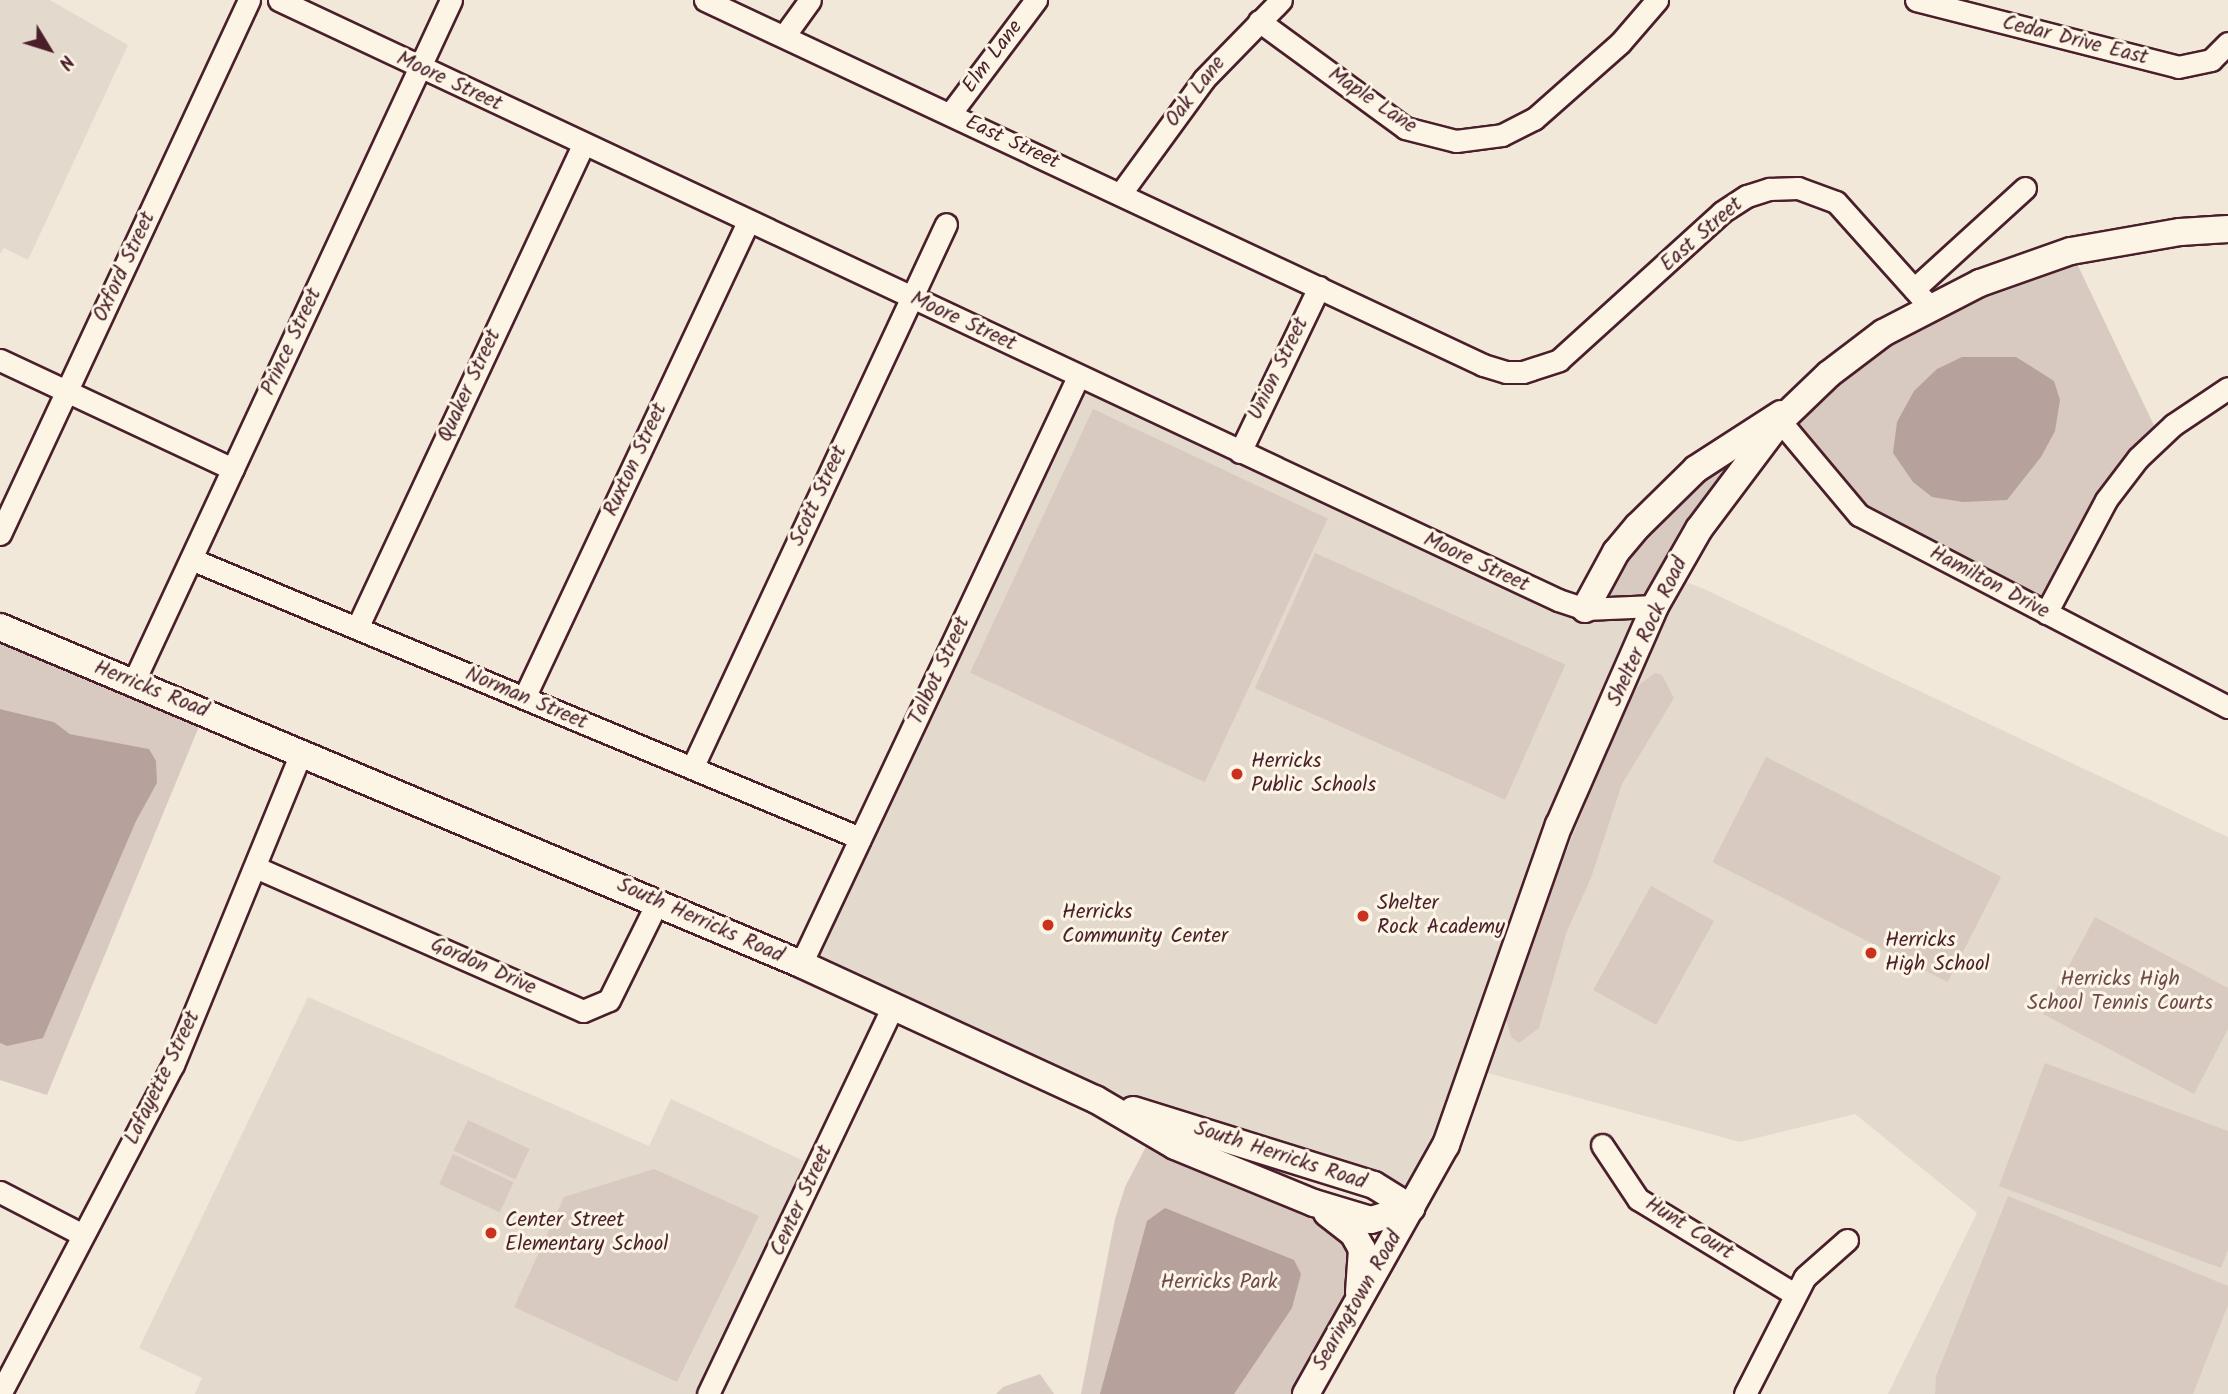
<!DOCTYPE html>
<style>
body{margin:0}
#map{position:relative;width:2228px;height:1394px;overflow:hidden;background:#f1e8da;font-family:Kalam,sans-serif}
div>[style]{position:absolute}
.built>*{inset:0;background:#e4d9cd}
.green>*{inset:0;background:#d8cac0;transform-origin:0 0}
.water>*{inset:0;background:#b6a19c}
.roads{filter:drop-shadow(2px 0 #4a1f2b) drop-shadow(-2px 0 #4a1f2b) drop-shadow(0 2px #4a1f2b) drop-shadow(0 -2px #4a1f2b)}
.minor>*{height:21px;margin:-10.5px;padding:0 10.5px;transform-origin:10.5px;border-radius:10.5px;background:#fcf5e5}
.major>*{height:26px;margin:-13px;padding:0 13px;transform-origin:13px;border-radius:13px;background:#fcf5e5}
.dots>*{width:19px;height:19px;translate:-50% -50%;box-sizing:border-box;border:4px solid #fcf5e5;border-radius:50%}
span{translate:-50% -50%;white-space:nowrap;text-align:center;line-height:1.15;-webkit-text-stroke:6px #fcf5e5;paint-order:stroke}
.street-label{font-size:21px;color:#4a1f2b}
.poi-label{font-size:21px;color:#4a1f2b}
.left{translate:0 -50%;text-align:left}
.park-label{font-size:21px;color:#6e4a50}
.north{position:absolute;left:14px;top:14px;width:70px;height:70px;-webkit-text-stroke:5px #fcf5e5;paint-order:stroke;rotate:128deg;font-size:19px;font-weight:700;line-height:28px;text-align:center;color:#4a1f2b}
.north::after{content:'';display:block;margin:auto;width:24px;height:32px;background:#4a1f2b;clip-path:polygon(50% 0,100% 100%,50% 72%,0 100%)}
</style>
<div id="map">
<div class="built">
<div style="clip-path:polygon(0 0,50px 0,128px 45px,28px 260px,4px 248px,0 254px)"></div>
<div style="clip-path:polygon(1078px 377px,1558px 600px,1672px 577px,1702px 588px,2228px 837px,2228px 1394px,1888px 1394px,1977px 1213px,1855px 1114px,1740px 1142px,1473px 1069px,1411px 1208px,1168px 1120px,801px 965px)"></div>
<div style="clip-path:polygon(308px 997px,649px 1146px,671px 1099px,817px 1167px,708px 1394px,195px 1394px,202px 1378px,139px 1348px)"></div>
</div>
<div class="green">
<div style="clip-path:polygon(2071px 251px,2160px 438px,2138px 458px,2046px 613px,1852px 512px,1781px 422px,1655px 606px,1585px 609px,1616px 552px,1829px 374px)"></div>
<div style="left:1093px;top:409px;width:259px;height:291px;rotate:25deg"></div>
<div style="left:1315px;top:553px;width:274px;height:148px;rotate:24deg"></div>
<div style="clip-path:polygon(0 628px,205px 712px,47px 1095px,0 1080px,0 1043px,7px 1046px,157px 783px,148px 749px,70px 734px,54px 722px,0 709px)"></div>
<div style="clip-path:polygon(1655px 673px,1662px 675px,1674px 698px,1622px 784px,1591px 878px,1567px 931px,1539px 1028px,1519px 1043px,1511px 1037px,1506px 1019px,1546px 885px,1566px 853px,1621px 714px,1640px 684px)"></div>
<div style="left:1766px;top:757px;width:264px;height:118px;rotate:27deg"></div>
<div style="left:1651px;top:886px;width:72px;height:119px;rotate:29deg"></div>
<div style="clip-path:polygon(2095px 917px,2228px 988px,2228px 1029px,2194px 1094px,2043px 1014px)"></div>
<div style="clip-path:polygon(2045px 1063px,2228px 1131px,2228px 1250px,2221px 1268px,1999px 1186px)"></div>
<div style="left:468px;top:1120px;width:68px;height:34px;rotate:25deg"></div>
<div style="clip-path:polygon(1153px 1133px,1314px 1203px,1362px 1266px,1306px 1394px,1081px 1394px,1115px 1219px,1125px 1187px)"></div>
<div style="left:453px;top:1154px;width:67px;height:33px;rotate:25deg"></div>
<div style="clip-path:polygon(654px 1169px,759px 1216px,677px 1382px,514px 1307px,564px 1197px)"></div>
<div style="clip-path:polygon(2008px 1196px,2228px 1286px,2228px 1305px,2193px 1394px,1935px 1394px,1936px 1376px)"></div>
<div style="clip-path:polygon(1040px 1374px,1054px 1394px,996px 1394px,1003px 1387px)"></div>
</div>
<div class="water">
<div style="clip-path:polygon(1962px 357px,2016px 357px,2054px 381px,2060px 400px,2055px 431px,2041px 457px,2007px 500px,1963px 502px,1932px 497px,1913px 482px,1893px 453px,1897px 422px,1914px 391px,1937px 369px)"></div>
<div style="clip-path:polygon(0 709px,54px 722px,70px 734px,149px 749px,156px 761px,157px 783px,136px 821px,43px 1038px,7px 1046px,0 1043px)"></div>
<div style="clip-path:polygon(1165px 1208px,1294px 1260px,1301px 1274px,1292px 1308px,1234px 1394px,1100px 1394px,1147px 1221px)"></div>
</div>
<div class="roads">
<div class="minor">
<div style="left:279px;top:0;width:1413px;rotate:25.13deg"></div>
<div style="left:1558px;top:600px;width:28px;rotate:18deg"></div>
<div style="left:1585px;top:609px;width:70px;rotate:-2.5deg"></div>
<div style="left:705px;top:0;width:859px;rotate:25.13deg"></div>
<div style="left:1483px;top:365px;width:24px;rotate:17deg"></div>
<div style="left:1506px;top:372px;width:17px"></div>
<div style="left:1523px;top:372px;width:38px;rotate:-18deg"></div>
<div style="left:1559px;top:360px;width:220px;rotate:-42.2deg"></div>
<div style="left:1722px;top:212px;width:30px;rotate:-33deg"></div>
<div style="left:1747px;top:196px;width:23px;rotate:-18deg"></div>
<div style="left:1769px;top:189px;width:29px;rotate:-2deg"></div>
<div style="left:1798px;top:188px;width:40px;rotate:20.2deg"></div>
<div style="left:1836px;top:202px;width:140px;rotate:48.2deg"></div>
<div style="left:1916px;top:0;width:270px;rotate:14.3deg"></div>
<div style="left:2178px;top:67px;width:34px;rotate:-12deg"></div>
<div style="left:2211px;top:60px;width:24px;rotate:-45deg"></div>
<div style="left:1259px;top:21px;width:181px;rotate:36.2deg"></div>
<div style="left:1405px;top:128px;width:53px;rotate:14.3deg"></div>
<div style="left:1456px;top:141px;width:46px;rotate:-7.4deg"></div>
<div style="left:1502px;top:135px;width:36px;rotate:-27deg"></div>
<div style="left:1534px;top:119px;width:115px;rotate:-41.5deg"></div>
<div style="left:1620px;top:43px;width:57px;rotate:-49.3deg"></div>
<div style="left:784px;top:36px;width:44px;rotate:-54.2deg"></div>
<div style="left:950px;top:114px;width:143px;rotate:-53deg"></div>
<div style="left:1121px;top:193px;width:141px;rotate:-53.9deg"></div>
<div style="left:1204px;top:79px;width:110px;rotate:-45.7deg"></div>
<div style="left:1914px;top:289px;width:150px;rotate:-42.3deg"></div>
<div style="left:0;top:360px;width:257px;rotate:25.1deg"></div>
<div style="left:1780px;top:421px;width:123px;rotate:50deg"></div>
<div style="left:1859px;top:515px;width:416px;rotate:27.5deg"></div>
<div style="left:1240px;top:452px;width:183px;rotate:-64.4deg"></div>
<div style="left:0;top:534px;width:589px;rotate:-65deg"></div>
<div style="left:191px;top:559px;width:725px;rotate:22.64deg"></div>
<div style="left:2046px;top:613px;width:128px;rotate:-62deg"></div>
<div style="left:2106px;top:500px;width:53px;rotate:-52.7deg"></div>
<div style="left:2138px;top:458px;width:48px;rotate:-43.3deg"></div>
<div style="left:2173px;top:425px;width:66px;rotate:-33.9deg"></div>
<div style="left:357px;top:628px;width:533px;rotate:-64.92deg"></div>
<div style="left:133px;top:683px;width:753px;rotate:-65.03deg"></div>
<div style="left:524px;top:698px;width:526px;rotate:-64.8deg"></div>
<div style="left:692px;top:768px;width:600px;rotate:-64.97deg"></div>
<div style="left:255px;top:867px;width:358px;rotate:23.7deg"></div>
<div style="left:583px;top:1011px;width:28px;rotate:-23deg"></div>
<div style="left:609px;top:1000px;width:110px;rotate:-63.7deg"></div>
<div style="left:801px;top:964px;width:649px;rotate:-64.74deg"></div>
<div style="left:1602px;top:1145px;width:65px;rotate:56.3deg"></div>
<div style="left:1638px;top:1199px;width:183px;rotate:31.3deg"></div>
<div style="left:0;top:1192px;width:93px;rotate:27.4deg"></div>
<div style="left:0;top:1394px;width:372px;rotate:-62.3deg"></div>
<div style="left:173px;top:1065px;width:339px;rotate:-67.7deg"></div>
<div style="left:708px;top:1394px;width:429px;rotate:-64.5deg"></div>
<div style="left:1745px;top:1394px;width:131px;rotate:-62.9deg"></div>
<div style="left:1805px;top:1277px;width:56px;rotate:-41.4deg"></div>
</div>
<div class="major">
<div style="left:1585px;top:609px;width:65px;rotate:-61.5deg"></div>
<div style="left:1616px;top:552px;width:34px;rotate:-50deg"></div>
<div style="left:1638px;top:526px;width:81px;rotate:-44.5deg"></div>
<div style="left:1696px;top:469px;width:101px;rotate:-32.9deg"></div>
<div style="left:0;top:627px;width:869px;rotate:22.82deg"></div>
<div style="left:801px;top:964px;width:324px;rotate:24.7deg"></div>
<div style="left:1095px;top:1099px;width:93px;rotate:30.4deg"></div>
<div style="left:1175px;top:1146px;width:150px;rotate:22.3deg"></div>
<div style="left:1314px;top:1203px;width:59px;rotate:16.6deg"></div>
<div style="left:1371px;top:1220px;width:42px;rotate:-16.7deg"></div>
<div style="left:1133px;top:1110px;width:252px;rotate:17.3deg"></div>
<div style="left:1374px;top:1185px;width:44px;rotate:31.9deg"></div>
<div style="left:1327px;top:1213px;width:33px;rotate:38deg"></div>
<div style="left:1353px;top:1233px;width:18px;rotate:61deg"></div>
<div style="left:1362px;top:1249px;width:43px;rotate:94deg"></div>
<div style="left:1306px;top:1394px;width:286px;rotate:-60.7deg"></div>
<div style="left:1446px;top:1145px;width:339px;rotate:-70.6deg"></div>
<div style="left:1559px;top:825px;width:239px;rotate:-66.3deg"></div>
<div style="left:1655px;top:606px;width:89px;rotate:-60.3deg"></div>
<div style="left:1699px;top:529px;width:135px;rotate:-53.1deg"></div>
<div style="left:1780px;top:421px;width:68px;rotate:-43.8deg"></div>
<div style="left:1829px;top:374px;width:68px;rotate:-37.2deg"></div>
<div style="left:1883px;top:333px;width:109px;rotate:-27.3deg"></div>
<div style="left:1980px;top:283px;width:96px;rotate:-19.4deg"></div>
<div style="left:2071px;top:251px;width:111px;rotate:-9.9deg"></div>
<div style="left:2180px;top:232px;width:48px;rotate:-3.6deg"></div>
</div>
</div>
<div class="dots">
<div style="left:1237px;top:774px;background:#c8321e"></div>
<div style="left:1363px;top:916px;background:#c8321e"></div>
<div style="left:1048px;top:925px;background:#c8321e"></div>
<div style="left:1871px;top:953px;background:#c8321e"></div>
<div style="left:491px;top:1233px;background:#c8321e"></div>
</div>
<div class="street-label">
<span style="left:2075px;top:41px;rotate:14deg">Cedar Drive East</span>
<span style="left:993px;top:57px;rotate:-53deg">Elm Lane</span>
<span style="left:449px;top:82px;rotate:25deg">Moore Street</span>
<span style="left:1196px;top:92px;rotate:-52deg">Oak Lane</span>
<span style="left:1372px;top:101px;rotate:34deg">Maple Lane</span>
<span style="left:1012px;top:143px;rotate:25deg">East Street</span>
<span style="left:1702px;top:235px;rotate:-41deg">East Street</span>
<span style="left:125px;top:267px;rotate:-65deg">Oxford Street</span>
<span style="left:963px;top:322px;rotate:25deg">Moore Street</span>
<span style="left:292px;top:342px;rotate:-65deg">Prince Street</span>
<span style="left:1279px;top:369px;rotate:-64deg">Union Street</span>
<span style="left:470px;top:386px;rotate:-65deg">Quaker Street</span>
<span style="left:636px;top:460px;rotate:-65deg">Ruxton Street</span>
<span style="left:819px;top:496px;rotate:-65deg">Scott Street</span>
<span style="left:1476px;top:563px;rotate:25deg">Moore Street</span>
<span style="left:1989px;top:583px;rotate:28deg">Hamilton Drive</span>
<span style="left:1648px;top:632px;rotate:-65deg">Shelter Rock Road</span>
<span style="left:940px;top:671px;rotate:-65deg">Talbot Street</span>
<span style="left:151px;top:690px;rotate:22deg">Herricks Road</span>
<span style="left:526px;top:699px;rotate:23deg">Norman Street</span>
<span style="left:700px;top:921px;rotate:24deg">South Herricks Road</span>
<span style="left:483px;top:967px;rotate:24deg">Gordon Drive</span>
<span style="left:163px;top:1078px;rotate:-64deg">Lafayette Street</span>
<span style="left:1280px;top:1156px;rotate:18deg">South Herricks Road</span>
<span style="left:802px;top:1201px;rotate:-65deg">Center Street</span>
<span style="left:1689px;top:1229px;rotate:32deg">Hunt Court</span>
<span style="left:1358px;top:1301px;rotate:-60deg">Searingtown Road</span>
</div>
<div class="poi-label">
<span class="left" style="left:1251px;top:774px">Herricks<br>Public Schools</span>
<span class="left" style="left:1377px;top:916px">Shelter<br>Rock Academy</span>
<span class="left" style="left:1062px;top:925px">Herricks<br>Community Center</span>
<span class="left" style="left:1885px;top:953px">Herricks<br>High School</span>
<span class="left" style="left:505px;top:1233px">Center Street<br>Elementary School</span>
</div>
<div class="park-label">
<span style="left:2120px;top:992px">Herricks High<br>School Tennis Courts</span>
<span style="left:1219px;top:1283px">Herricks Park</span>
</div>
<div class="north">N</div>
</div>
